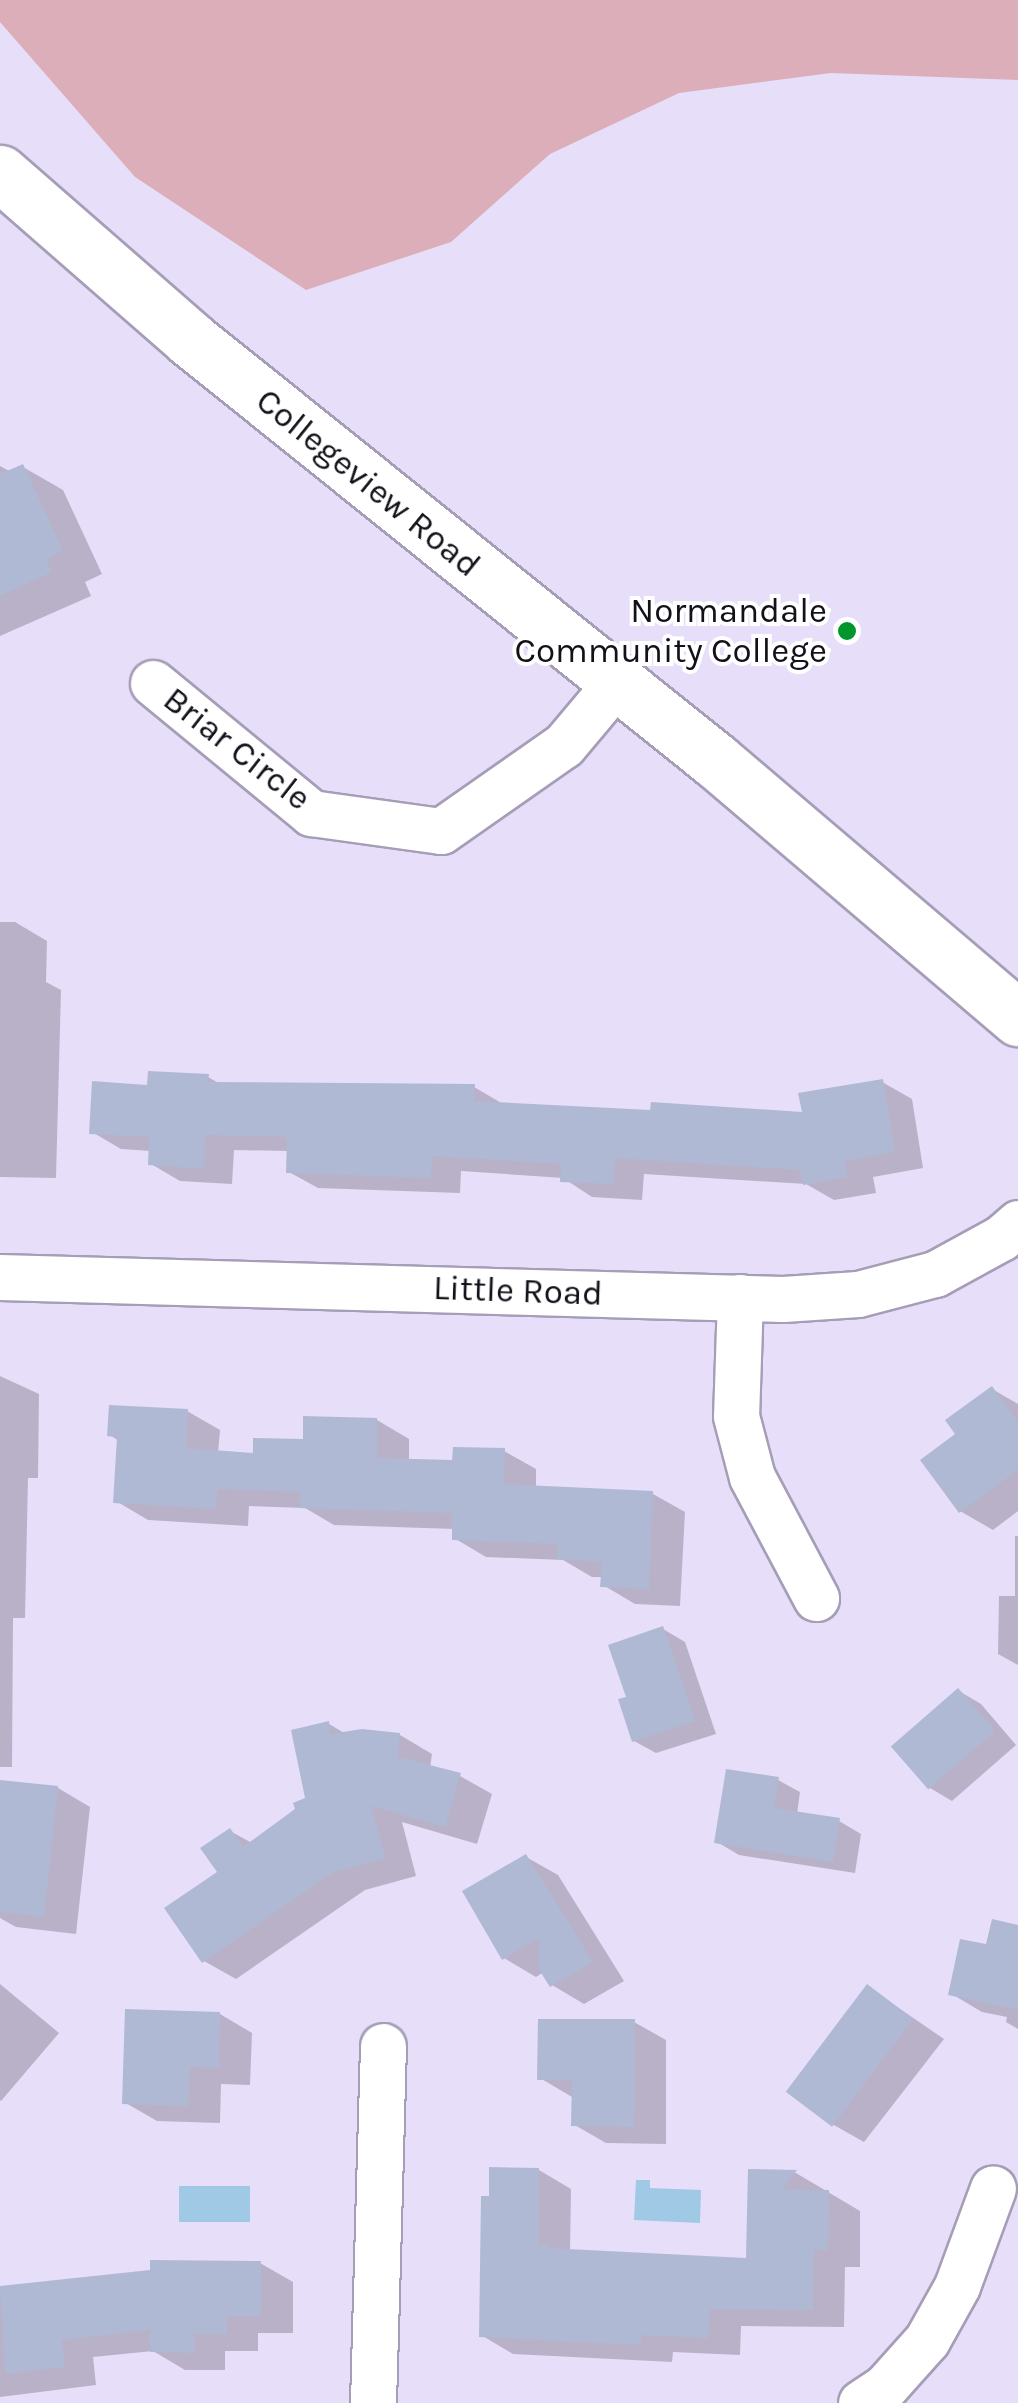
<!DOCTYPE html>
<style>
body{margin:0}
#map{position:relative;width:1018px;height:2403px;overflow:hidden;background:#e7def9;font-family:Karla,sans-serif}
div>[style]{position:absolute}
.green>*{inset:0;background:#dcaeb9}
.water>*{inset:0;background:#9fc9e5;transform-origin:0 0}
.shadow>*{inset:0;background:#0003}
.building>*{inset:0;background:#b0b9d3;transform-origin:0 0}
.roads{filter:drop-shadow(2px 0 #a69db7) drop-shadow(-2px 0 #a69db7) drop-shadow(0 2px #a69db7) drop-shadow(0 -2px #a69db7)}
.minor>*{height:45px;margin:-22.5px;padding:0 22.5px;transform-origin:22.5px;border-radius:22.5px;background:#fff}
.tertiary>*{height:55px;margin:-27.5px;padding:0 27.5px;transform-origin:27.5px;border-radius:27.5px;background:#fff}
.dots>*{width:28px;height:28px;translate:-50% -50%;box-sizing:border-box;border:5px solid #fff;border-radius:50%}
span{translate:-50% -50%;white-space:nowrap;text-align:center;line-height:1.15;-webkit-text-stroke:8px #fff;paint-order:stroke}
.street-label{font-size:35px;color:#131019}
.poi-label{font-size:35px;color:#131019}
.right{translate:-100% -50%;text-align:right}
</style>
<div id="map">
<div class="green">
<div style="clip-path:polygon(0 0,1018px 0,1018px 80px,831px 73px,679px 93px,550px 154px,451px 242px,306px 290px,135px 177px,0 22px)"></div>
</div>
<div class="water">
<div style="clip-path:polygon(636px 2180px,650px 2180px,650px 2188px,701px 2190px,700px 2223px,634px 2220px)"></div>
<div style="left:179px;top:2186px;width:71px;height:36px"></div>
</div>
<div class="shadow">
<div style="clip-path:polygon(0 466px,11px 472px,23px 467px,63px 490px,102px 574px,85px 582px,91px 596px,0 636px)"></div>
<div style="clip-path:polygon(0 922px,15px 922px,47px 941px,46px 982px,61px 990px,56px 1178px,0 1177px)"></div>
<div style="clip-path:polygon(208px 1077px,222px 1085px,474px 1087px,503px 1104px,652px 1113px,805px 1114px,882px 1082px,912px 1099px,923px 1168px,873px 1177px,876px 1193px,834px 1200px,806px 1184px,644px 1174px,642px 1200px,592px 1197px,563px 1178px,461px 1171px,460px 1193px,318px 1188px,289px 1172px,289px 1151px,234px 1150px,232px 1184px,180px 1181px,151px 1164px,151px 1151px,121px 1149px,92px 1132px,149px 1087px)"></div>
<div style="clip-path:polygon(0 1376px,39px 1394px,38px 1478px,28px 1478px,25px 1618px,13px 1618px,12px 1767px,0 1767px)"></div>
<div style="clip-path:polygon(992px 1389px,1018px 1404px,1018px 1511px,993px 1530px,960px 1511px,959px 1435px)"></div>
<div style="clip-path:polygon(187px 1411px,220px 1430px,218px 1453px,255px 1455px,377px 1420px,409px 1439px,409px 1461px,455px 1462px,504px 1451px,536px 1469px,536px 1488px,653px 1494px,685px 1512px,680px 1606px,635px 1604px,603px 1585px,603px 1577px,592px 1577px,563px 1560px,486px 1557px,454px 1538px,455px 1529px,334px 1525px,305px 1508px,249px 1506px,248px 1526px,148px 1520px,116px 1501px,119px 1441px,110px 1435px)"></div>
<div style="clip-path:polygon(1015px 1536px,1018px 1536px,1018px 1665px,998px 1654px,999px 1596px,1015px 1596px)"></div>
<div style="clip-path:polygon(663px 1629px,685px 1642px,716px 1734px,656px 1753px,634px 1741px,629px 1699px)"></div>
<div style="clip-path:polygon(959px 1691px,981px 1704px,1016px 1745px,952px 1801px,930px 1788px)"></div>
<div style="clip-path:polygon(329px 1724px,346px 1734px,400px 1735px,432px 1754px,430px 1768px,460px 1776px,492px 1794px,477px 1844px,402px 1822px,416px 1876px,365px 1890px,236px 1979px,204px 1961px,230px 1831px,252px 1843px,308px 1799px)"></div>
<div style="clip-path:polygon(778px 1780px,800px 1792px,797px 1814px,839px 1821px,861px 1834px,855px 1873px,739px 1855px,717px 1842px)"></div>
<div style="clip-path:polygon(0 1782px,58px 1788px,90px 1807px,76px 1934px,16px 1927px,0 1918px)"></div>
<div style="clip-path:polygon(526px 1857px,558px 1875px,624px 1981px,584px 2004px,552px 1985px,544px 1972px,536px 1977px,504px 1958px)"></div>
<div style="clip-path:polygon(1018px 1928px,1018px 2029px,1006px 2022px,1007px 2017px,982px 2012px,950px 1993px,988px 1947px)"></div>
<div style="clip-path:polygon(0 1984px,59px 2033px,1px 2101px,0 2100px)"></div>
<div style="clip-path:polygon(868px 1987px,944px 2039px,864px 2142px,832px 2124px)"></div>
<div style="clip-path:polygon(220px 2014px,252px 2033px,250px 2085px,221px 2084px,220px 2123px,157px 2121px,124px 2102px)"></div>
<div style="clip-path:polygon(634px 2022px,666px 2040px,666px 2144px,606px 2143px,573px 2124px,572px 2097px,540px 2078px)"></div>
<div style="clip-path:polygon(539px 2170px,571px 2189px,570px 2252px,749px 2261px,750px 2172px,796px 2173px,860px 2211px,860px 2267px,845px 2267px,844px 2327px,741px 2326px,740px 2355px,673px 2352px,672px 2362px,513px 2354px,481px 2335px,491px 2198px)"></div>
<div style="clip-path:polygon(260px 2263px,293px 2282px,293px 2333px,258px 2333px,258px 2351px,225px 2351px,225px 2370px,185px 2370px,153px 2351px,93px 2357px,96px 2385px,0 2397px,0 2289px)"></div>
</div>
<div class="building">
<div style="clip-path:polygon(23px 464px,63px 551px,46px 559px,52px 572px,0 596px,0 474px)"></div>
<div style="clip-path:polygon(148px 1071px,209px 1074px,208px 1082px,475px 1084px,474px 1101px,650px 1110px,651px 1102px,802px 1112px,798px 1093px,883px 1079px,895px 1152px,845px 1161px,847px 1177px,803px 1185px,800px 1170px,615px 1158px,614px 1184px,560px 1182px,561px 1164px,432px 1156px,431px 1178px,286px 1173px,287px 1137px,205px 1135px,204px 1169px,148px 1165px,149px 1137px,89px 1134px,92px 1081px,147px 1085px)"></div>
<div style="clip-path:polygon(992px 1386px,1018px 1422px,1018px 1470px,959px 1513px,920px 1460px,955px 1434px,945px 1420px)"></div>
<div style="clip-path:polygon(109px 1405px,188px 1409px,186px 1448px,253px 1453px,253px 1438px,303px 1439px,303px 1416px,377px 1418px,377px 1458px,452px 1460px,453px 1447px,505px 1448px,504px 1484px,653px 1491px,649px 1589px,600px 1587px,602px 1562px,557px 1559px,558px 1544px,452px 1540px,452px 1513px,300px 1508px,300px 1492px,217px 1489px,216px 1509px,113px 1503px,117px 1437px,107px 1436px)"></div>
<div style="clip-path:polygon(663px 1626px,695px 1721px,632px 1742px,618px 1699px,626px 1697px,608px 1645px)"></div>
<div style="left:958px;top:1688px;width:57px;height:89px;rotate:49deg"></div>
<div style="clip-path:polygon(329px 1721px,330px 1734px,362px 1729px,400px 1733px,398px 1757px,461px 1773px,445px 1827px,371px 1806px,386px 1858px,332px 1873px,202px 1963px,164px 1908px,217px 1872px,200px 1848px,230px 1828px,243px 1847px,295px 1809px,293px 1803px,305px 1798px,291px 1730px)"></div>
<div style="clip-path:polygon(726px 1769px,779px 1777px,774px 1808px,840px 1818px,833px 1862px,714px 1843px)"></div>
<div style="clip-path:polygon(0 1780px,58px 1786px,44px 1917px,0 1912px)"></div>
<div style="clip-path:polygon(526px 1854px,593px 1962px,550px 1987px,538px 1968px,539px 1938px,502px 1960px,462px 1891px)"></div>
<div style="clip-path:polygon(992px 1919px,1018px 1925px,1018px 2010px,948px 1995px,960px 1939px,986px 1944px)"></div>
<div style="left:867px;top:1984px;width:58px;height:135px;rotate:37deg"></div>
<div style="clip-path:polygon(125px 2009px,220px 2012px,219px 2068px,190px 2067px,188px 2106px,122px 2104px)"></div>
<div style="clip-path:polygon(538px 2019px,635px 2019px,634px 2127px,571px 2126px,572px 2080px,537px 2080px)"></div>
<div style="clip-path:polygon(489px 2167px,539px 2168px,538px 2245px,547px 2244px,547px 2248px,746px 2258px,748px 2169px,797px 2170px,782px 2189px,829px 2190px,828px 2250px,814px 2250px,813px 2310px,710px 2309px,708px 2338px,641px 2335px,641px 2345px,479px 2337px,481px 2196px,489px 2196px)"></div>
<div style="clip-path:polygon(150px 2260px,261px 2261px,261px 2316px,227px 2316px,227px 2334px,194px 2334px,194px 2353px,150px 2352px,150px 2330px,62px 2340px,65px 2367px,5px 2374px,0 2286px,150px 2270px)"></div>
</div>
<div class="roads">
<div class="minor">
<div style="left:153px;top:683px;width:205px;rotate:39.4deg"></div>
<div style="left:311px;top:813px;width:131px;rotate:7.9deg"></div>
<div style="left:441px;top:831px;width:150px;rotate:-35deg"></div>
<div style="left:564px;top:745px;width:81px;rotate:-50deg"></div>
<div style="left:0;top:1277px;width:783px;rotate:1.61deg"></div>
<div style="left:783px;top:1299px;width:75px;rotate:-3.8deg"></div>
<div style="left:858px;top:1294px;width:80px;rotate:-14.6deg"></div>
<div style="left:935px;top:1274px;width:75px;rotate:-28.6deg"></div>
<div style="left:1001px;top:1238px;width:23px;rotate:-41deg"></div>
<div style="left:740px;top:1297px;width:119px;rotate:91.9deg"></div>
<div style="left:736px;top:1416px;width:63px;rotate:75.3deg"></div>
<div style="left:752px;top:1477px;width:137px;rotate:62.1deg"></div>
<div style="left:373px;top:2403px;width:357px;rotate:-88.4deg"></div>
<div style="left:861px;top:2403px;width:29px;rotate:-34deg"></div>
<div style="left:885px;top:2387px;width:63px;rotate:-48.2deg"></div>
<div style="left:927px;top:2340px;width:62px;rotate:-60.9deg"></div>
<div style="left:957px;top:2286px;width:104px;rotate:-69.8deg"></div>
</div>
<div class="tertiary">
<div style="left:0;top:173px;width:252px;rotate:41.1deg"></div>
<div style="left:190px;top:339px;width:674px;rotate:38.74deg"></div>
<div style="left:716px;top:761px;width:397px;rotate:40.4deg"></div>
</div>
</div>
<div class="dots">
<div style="left:847px;top:631px;background:#01962d"></div>
</div>
<div class="street-label">
<span style="left:368px;top:483px;rotate:39deg">Collegeview Road</span>
<span style="left:237px;top:749px;rotate:38deg">Briar Circle</span>
<span style="left:518px;top:1291px;rotate:2deg">Little Road</span>
</div>
<div class="poi-label">
<span class="right" style="left:827px;top:631px">Normandale<br>Community College</span>
</div>
</div>
